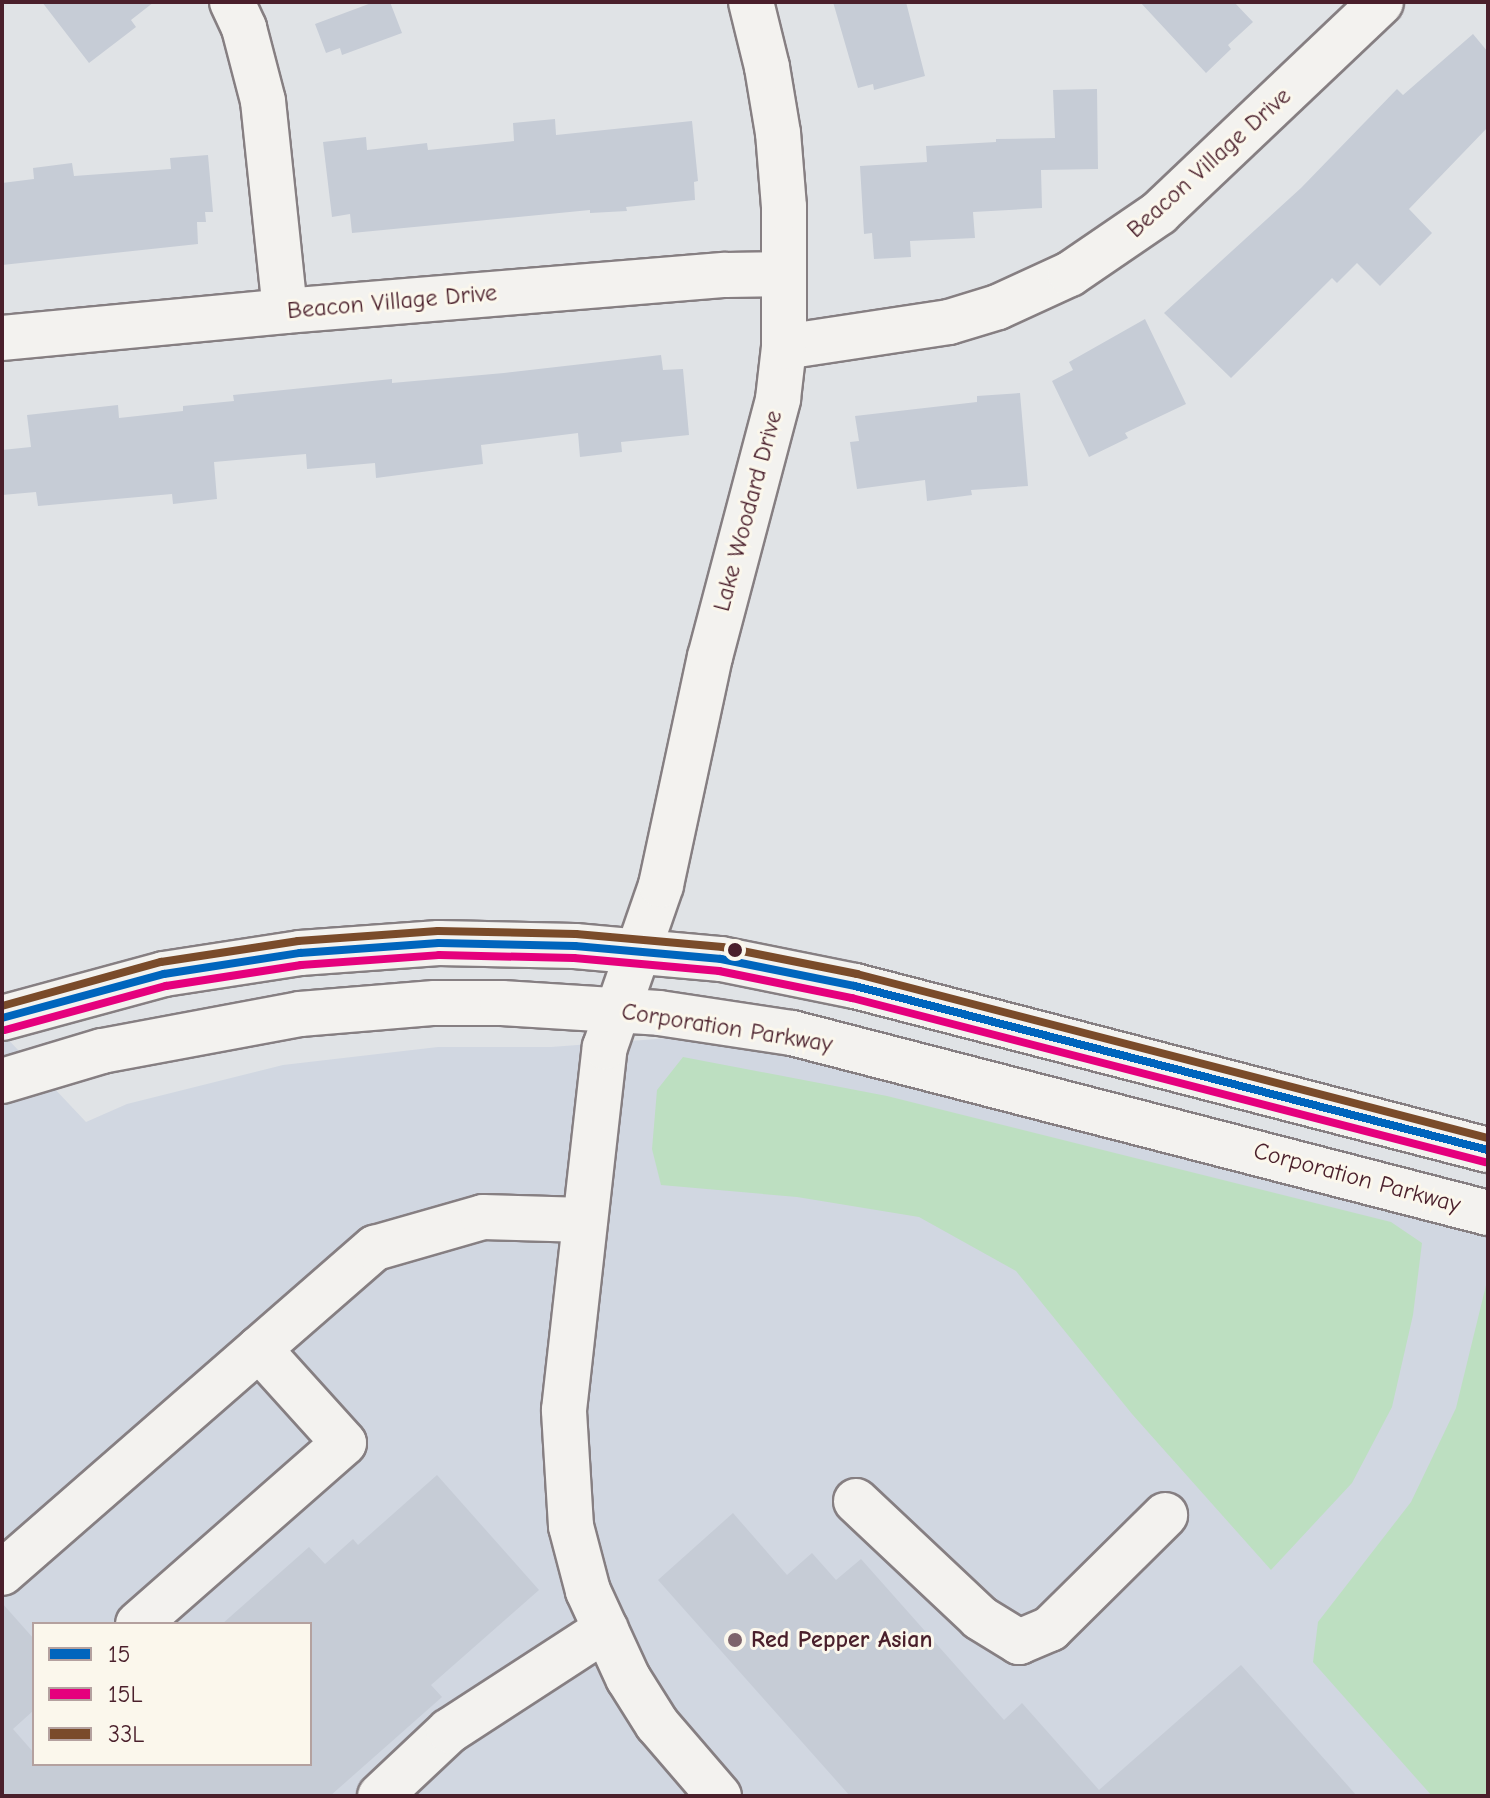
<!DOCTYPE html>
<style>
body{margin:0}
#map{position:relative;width:1490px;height:1798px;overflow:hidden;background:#e0e3e6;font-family:"Comic Neue",sans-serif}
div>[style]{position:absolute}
.built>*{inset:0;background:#d1d7e1}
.green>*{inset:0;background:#bddfc1}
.building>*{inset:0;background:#c6ccd6}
.roads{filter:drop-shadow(2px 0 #867f82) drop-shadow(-2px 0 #867f82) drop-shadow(0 2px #867f82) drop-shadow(0 -2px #867f82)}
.minor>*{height:44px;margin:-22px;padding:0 22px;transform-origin:22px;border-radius:22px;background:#f3f2ef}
.major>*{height:44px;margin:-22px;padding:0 22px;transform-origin:22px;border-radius:22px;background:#f3f2ef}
.bus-1>*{height:8px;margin:-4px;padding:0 4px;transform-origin:4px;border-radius:4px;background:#0065bd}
.bus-2>*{height:8px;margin:-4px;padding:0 4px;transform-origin:4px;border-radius:4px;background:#e5007d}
.bus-3>*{height:8px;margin:-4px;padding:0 4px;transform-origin:4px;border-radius:4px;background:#7a4b2a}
.dots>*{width:22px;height:22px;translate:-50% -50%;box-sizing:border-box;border:4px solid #fbf7ec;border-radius:50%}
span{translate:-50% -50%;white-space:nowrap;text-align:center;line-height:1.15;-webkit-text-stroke:6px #fbf7ec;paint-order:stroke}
.street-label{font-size:24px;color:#4a1f2b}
.poi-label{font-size:24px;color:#4a1f2b;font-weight:700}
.left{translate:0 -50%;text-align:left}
.frame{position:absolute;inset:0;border:4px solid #4a1f2b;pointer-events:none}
.legend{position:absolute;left:32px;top:1622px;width:280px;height:144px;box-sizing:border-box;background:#fbf7ec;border:2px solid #b4a19f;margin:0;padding:10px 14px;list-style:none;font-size:24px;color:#4a1f2b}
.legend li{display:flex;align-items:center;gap:16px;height:40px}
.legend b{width:40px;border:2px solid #b4a19f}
</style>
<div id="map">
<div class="built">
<div style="clip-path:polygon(evenodd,2px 1033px,86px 1122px,127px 1104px,283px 1065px,438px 1047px,551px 1047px,683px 1037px,900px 1079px,1488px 1233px,1488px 1796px,2px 1796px,2px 1033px,34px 1624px,310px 1624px,310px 1764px,34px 1764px,34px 1624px)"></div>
</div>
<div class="green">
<div style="clip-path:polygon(683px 1057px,887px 1096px,1391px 1222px,1422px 1243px,1413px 1315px,1392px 1407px,1352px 1483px,1271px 1570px,1132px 1414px,1016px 1271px,919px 1217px,797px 1197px,661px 1185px,652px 1149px,657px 1090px)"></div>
<div style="clip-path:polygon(1488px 1277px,1488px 1796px,1432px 1796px,1313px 1662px,1318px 1622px,1411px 1502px,1456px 1408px)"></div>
</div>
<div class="building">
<div style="clip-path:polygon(42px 2px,154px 2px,131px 20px,136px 27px,89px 63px)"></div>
<div style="clip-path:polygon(374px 2px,390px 2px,402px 33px,342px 55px,340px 48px,326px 53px,315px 24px)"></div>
<div style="clip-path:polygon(833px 2px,906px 2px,925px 76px,874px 90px,873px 84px,858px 88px)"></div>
<div style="clip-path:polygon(1140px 2px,1234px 2px,1253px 22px,1228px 45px,1231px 49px,1206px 73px)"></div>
<div style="clip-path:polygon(1473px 34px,1488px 52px,1488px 127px,1409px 209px,1432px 233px,1380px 286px,1357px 263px,1337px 283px,1332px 278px,1231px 378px,1164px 313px,1301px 188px,1397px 89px,1403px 95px)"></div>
<div style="clip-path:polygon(1097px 89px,1098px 169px,1041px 170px,1042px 208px,973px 212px,975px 238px,910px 241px,911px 257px,874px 259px,872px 233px,864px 234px,860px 166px,927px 162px,926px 146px,996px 142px,996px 139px,1055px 138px,1053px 90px)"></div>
<div style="clip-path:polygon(555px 119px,556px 135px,692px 121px,698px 181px,694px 182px,695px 200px,626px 207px,627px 211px,590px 213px,590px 210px,352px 233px,350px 214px,332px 217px,323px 142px,366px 137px,367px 150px,427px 143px,428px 150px,514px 141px,513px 123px)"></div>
<div style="clip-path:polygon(208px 155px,213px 212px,205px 212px,206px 222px,197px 222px,198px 244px,2px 265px,2px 183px,34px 179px,33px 168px,72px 163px,74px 176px,171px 169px,170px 158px)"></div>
<div style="clip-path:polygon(1145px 319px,1186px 404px,1125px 433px,1128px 438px,1089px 457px,1052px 381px,1073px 370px,1069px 362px)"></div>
<div style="clip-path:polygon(661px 355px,663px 370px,683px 369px,689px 435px,621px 442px,622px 452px,580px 457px,578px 433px,481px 445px,483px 464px,376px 478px,375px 463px,307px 469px,306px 454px,214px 462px,217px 499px,173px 504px,172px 494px,38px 506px,36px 492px,2px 495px,2px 450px,31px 447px,27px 415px,118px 405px,119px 418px,183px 411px,183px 406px,234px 401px,233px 395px,392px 379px,392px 383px,504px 373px)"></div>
<div style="clip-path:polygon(1020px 393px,1028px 486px,971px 490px,972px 495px,927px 501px,925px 480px,857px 489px,850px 442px,859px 441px,855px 416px,977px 402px,977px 396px)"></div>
<div style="clip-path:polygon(437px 1475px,539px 1590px,431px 1685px,442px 1697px,330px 1796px,2px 1796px,2px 1603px,34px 1639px,34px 1710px,13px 1729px,34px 1753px,34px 1764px,310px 1764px,310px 1624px,222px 1624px,309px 1547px,325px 1564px,353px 1539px,358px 1545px)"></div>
<div style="clip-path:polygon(733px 1513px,787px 1575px,812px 1553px,836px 1580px,861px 1559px,1004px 1720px,1022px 1703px,1099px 1790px,1241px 1665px,1357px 1796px,850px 1796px,658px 1580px)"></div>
</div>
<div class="roads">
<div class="minor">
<div style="left:232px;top:2px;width:29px;rotate:65deg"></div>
<div style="left:244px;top:28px;width:75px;rotate:75.4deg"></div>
<div style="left:263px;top:101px;width:211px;rotate:84deg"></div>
<div style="left:2px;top:338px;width:284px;rotate:-5.4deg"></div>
<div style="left:285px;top:311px;width:442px;rotate:-4.7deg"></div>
<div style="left:726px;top:275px;width:56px;rotate:-1deg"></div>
<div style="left:784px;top:347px;width:167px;rotate:-8.6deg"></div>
<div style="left:949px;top:322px;width:51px;rotate:-17deg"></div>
<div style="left:998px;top:307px;width:79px;rotate:-24.6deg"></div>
<div style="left:1070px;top:274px;width:108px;rotate:-34.4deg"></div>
<div style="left:1159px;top:213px;width:306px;rotate:-43.5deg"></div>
<div style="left:856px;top:1501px;width:170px;rotate:43.3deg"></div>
<div style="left:980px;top:1618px;width:46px;rotate:31.6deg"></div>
<div style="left:1019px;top:1642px;width:34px;rotate:-23deg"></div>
<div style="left:1050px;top:1629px;width:162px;rotate:-44.7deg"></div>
<div style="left:2px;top:1573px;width:495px;rotate:-41.1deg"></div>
<div style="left:375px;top:1248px;width:112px;rotate:-16deg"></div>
<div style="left:483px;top:1217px;width:102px;rotate:1.7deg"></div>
<div style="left:138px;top:1624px;width:274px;rotate:-41.3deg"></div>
<div style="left:344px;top:1443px;width:127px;rotate:-132.1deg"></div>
<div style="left:380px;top:1796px;width:95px;rotate:-43.3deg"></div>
<div style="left:449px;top:1731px;width:187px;rotate:-33deg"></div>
<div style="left:719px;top:1796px;width:95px;rotate:-130.7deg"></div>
<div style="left:657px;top:1724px;width:54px;rotate:-122.2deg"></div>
<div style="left:628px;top:1678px;width:96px;rotate:-114.7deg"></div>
<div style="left:588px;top:1591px;width:67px;rotate:-104.7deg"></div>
<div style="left:571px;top:1526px;width:116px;rotate:-93.5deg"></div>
<div style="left:564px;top:1410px;width:365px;rotate:-83.6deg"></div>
<div style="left:605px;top:1047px;width:171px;rotate:-70.9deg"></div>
<div style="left:661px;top:885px;width:233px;rotate:-77.9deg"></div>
<div style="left:710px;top:657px;width:267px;rotate:-75.2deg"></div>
<div style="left:778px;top:399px;width:52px;rotate:-83.4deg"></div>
<div style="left:784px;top:347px;width:140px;rotate:-90deg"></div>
<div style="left:784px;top:207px;width:74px;rotate:-94.6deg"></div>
<div style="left:778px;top:133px;width:67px;rotate:-99.5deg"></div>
<div style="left:767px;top:67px;width:67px;rotate:-103.8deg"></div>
</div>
<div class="major">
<div style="left:2px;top:1018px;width:168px;rotate:-15.2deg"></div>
<div style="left:164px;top:974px;width:138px;rotate:-8.8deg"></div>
<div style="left:300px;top:953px;width:139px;rotate:-4.1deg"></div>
<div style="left:439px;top:943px;width:136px;rotate:1.3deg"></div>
<div style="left:575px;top:946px;width:147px;rotate:5.1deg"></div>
<div style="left:721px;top:959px;width:137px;rotate:11.4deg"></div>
<div style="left:855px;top:986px;width:654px;rotate:14.53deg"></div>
<div style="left:2px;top:1081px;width:104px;rotate:-16.7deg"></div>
<div style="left:102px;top:1051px;width:201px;rotate:-10.6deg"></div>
<div style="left:300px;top:1014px;width:135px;rotate:-4.7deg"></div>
<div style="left:435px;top:1003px;width:67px"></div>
<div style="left:502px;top:1003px;width:157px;rotate:3.6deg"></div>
<div style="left:659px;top:1013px;width:134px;rotate:8.6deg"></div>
<div style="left:792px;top:1033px;width:719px;rotate:14.5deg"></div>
</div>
</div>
<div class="bus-1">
<div style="left:2px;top:1018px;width:168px;rotate:-15.2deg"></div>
<div style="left:164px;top:974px;width:138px;rotate:-8.8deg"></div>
<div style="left:300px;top:953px;width:139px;rotate:-4.1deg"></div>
<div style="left:439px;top:943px;width:136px;rotate:1.3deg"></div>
<div style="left:575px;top:946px;width:147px;rotate:5.1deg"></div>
<div style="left:721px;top:959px;width:137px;rotate:11.4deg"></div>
<div style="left:855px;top:986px;width:654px;rotate:14.53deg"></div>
</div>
<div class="bus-2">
<div style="left:5px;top:1030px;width:167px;rotate:-15.3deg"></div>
<div style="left:166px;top:986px;width:137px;rotate:-8.8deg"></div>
<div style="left:301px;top:965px;width:138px;rotate:-4.1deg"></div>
<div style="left:439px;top:955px;width:135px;rotate:1.3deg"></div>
<div style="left:574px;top:958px;width:146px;rotate:5.1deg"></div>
<div style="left:719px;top:971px;width:136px;rotate:11.5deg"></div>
<div style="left:852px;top:998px;width:654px;rotate:14.53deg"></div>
</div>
<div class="bus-3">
<div style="left:2px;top:1006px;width:165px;rotate:-15.5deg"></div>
<div style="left:161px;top:962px;width:139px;rotate:-8.7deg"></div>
<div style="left:298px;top:941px;width:140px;rotate:-4.1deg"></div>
<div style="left:438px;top:931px;width:138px;rotate:1.2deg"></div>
<div style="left:576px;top:934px;width:147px;rotate:5.1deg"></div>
<div style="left:722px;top:947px;width:138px;rotate:11.3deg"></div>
<div style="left:857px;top:974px;width:652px;rotate:14.57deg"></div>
</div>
<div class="dots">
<div style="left:735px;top:950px;background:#4a1f2b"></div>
<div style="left:735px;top:1640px;background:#7e646c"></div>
</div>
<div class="street-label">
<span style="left:1209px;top:163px;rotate:-42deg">Beacon Village Drive</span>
<span style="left:392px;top:302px;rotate:-5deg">Beacon Village Drive</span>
<span style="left:748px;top:511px;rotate:-75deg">Lake Woodard Drive</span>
<span style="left:727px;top:1028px;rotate:9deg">Corporation Parkway</span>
<span style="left:1357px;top:1178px;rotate:15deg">Corporation Parkway</span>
</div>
<div class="poi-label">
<span class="left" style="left:751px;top:1640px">Red Pepper Asian</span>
</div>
<div class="frame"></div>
<ul class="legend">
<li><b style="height:10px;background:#0065bd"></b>15</li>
<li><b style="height:10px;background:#e5007d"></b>15L</li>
<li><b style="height:10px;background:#7a4b2a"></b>33L</li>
</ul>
</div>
